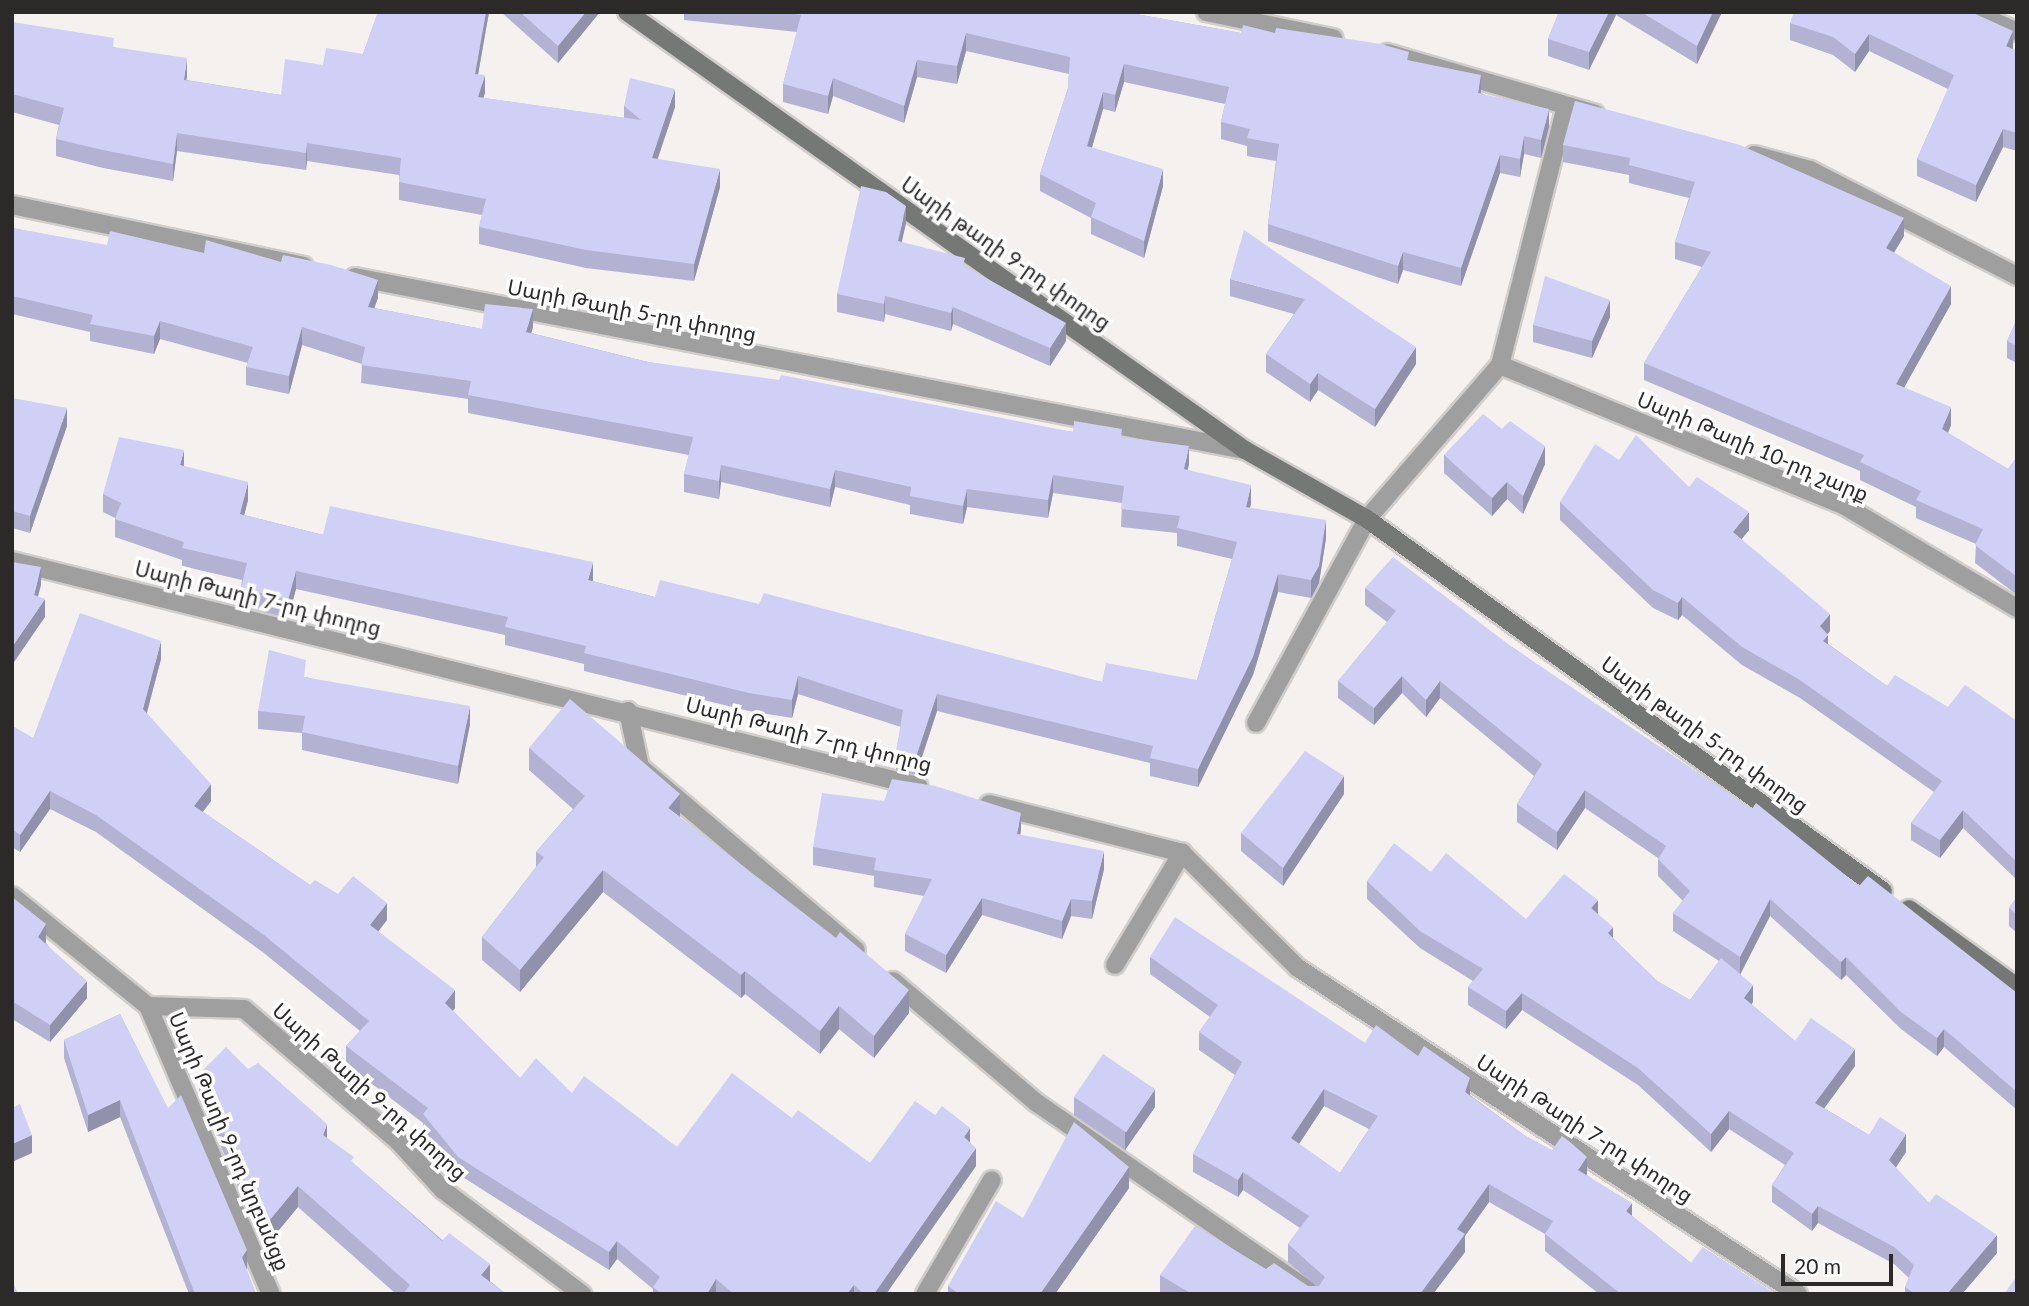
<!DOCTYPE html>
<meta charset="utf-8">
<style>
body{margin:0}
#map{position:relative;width:2029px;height:1306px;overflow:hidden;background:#f4f1ee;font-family:Lato,"Noto Sans Armenian",sans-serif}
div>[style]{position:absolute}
.roads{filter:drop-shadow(2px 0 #d0cdcb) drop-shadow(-2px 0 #d0cdcb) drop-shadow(0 2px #d0cdcb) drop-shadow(0 -2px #d0cdcb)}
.lane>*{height:18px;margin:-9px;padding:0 9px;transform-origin:9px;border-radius:9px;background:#9e9f9e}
.street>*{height:18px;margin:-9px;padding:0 9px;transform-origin:9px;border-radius:9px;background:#9e9f9e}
.secondary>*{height:18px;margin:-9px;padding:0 9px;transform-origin:9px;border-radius:9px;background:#767876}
.wall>*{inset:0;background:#b3b2d3}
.shaded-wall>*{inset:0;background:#9291ac}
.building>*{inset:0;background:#d0cff5;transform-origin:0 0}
span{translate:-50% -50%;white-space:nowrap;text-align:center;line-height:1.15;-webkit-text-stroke:7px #fff;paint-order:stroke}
.street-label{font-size:21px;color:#2b2a29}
.frame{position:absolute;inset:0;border:14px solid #2b2a29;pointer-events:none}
.scale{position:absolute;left:1781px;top:1254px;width:112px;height:32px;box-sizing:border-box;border:4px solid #2b2a29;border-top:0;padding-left:9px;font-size:21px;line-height:24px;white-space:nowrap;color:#2b2a29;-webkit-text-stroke:5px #fff;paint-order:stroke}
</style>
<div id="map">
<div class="roads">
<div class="lane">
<div style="left:1115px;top:965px;width:131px;rotate:-59.1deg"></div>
</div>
<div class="street">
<div style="left:1206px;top:12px;width:130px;rotate:11.6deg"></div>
<div style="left:1973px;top:12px;width:48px;rotate:24.4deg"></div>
<div style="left:1387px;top:53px;width:217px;rotate:16.3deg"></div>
<div style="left:1754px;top:155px;width:58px;rotate:15deg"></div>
<div style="left:1810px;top:170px;width:233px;rotate:27.1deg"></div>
<div style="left:12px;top:205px;width:298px;rotate:11.8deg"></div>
<div style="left:355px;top:277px;width:907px;rotate:11deg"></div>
<div style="left:1500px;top:365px;width:373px;rotate:22.2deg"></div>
<div style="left:1845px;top:506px;width:200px;rotate:30.7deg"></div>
<div style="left:12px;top:561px;width:934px;rotate:13.95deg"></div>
<div style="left:628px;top:711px;width:57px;rotate:77.9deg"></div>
<div style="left:640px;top:767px;width:283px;rotate:40.3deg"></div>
<div style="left:1256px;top:723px;width:232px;rotate:-61.4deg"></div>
<div style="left:1367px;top:519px;width:203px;rotate:-49.2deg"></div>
<div style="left:1500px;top:365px;width:267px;rotate:-75.7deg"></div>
<div style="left:989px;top:804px;width:199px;rotate:14.2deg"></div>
<div style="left:1182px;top:853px;width:163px;rotate:44.8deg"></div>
<div style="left:1298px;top:968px;width:597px;rotate:33.1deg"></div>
<div style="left:12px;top:896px;width:175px;rotate:39deg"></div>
<div style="left:148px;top:1006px;width:96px;rotate:1.8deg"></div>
<div style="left:244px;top:1009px;width:204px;rotate:40.6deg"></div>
<div style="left:399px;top:1142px;width:65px;rotate:47.5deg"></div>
<div style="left:443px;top:1190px;width:174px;rotate:36.8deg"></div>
<div style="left:893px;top:981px;width:189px;rotate:40.3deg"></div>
<div style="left:1037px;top:1103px;width:336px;rotate:34.6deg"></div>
<div style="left:148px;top:1006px;width:313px;rotate:66.9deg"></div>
<div style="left:925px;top:1294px;width:132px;rotate:-59.6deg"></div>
</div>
<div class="secondary">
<div style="left:627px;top:12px;width:757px;rotate:35.33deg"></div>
<div style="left:1245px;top:450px;width:140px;rotate:29.5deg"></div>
<div style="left:1367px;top:519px;width:636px;rotate:35.79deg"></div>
<div style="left:1909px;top:909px;width:133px;rotate:35.8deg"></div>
</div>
</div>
<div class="wall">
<div style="clip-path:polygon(378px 12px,489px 12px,478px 74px,485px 93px,483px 98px,624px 118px,624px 106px,675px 107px,657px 159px,720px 187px,694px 281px,586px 268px,479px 244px,479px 227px,482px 215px,399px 200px,399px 175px,307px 161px,306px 170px,177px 151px,173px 181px,103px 168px,56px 156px,56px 139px,59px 125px,12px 112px,12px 22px,114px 47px,187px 76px,186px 80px,281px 95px,323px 65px,363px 54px)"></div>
<div style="clip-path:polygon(501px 12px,600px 12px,558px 63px)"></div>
<div style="clip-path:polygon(684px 12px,1125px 12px,1241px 33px,1275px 33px,1409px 60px,1481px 93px,1549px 127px,1541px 158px,1524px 154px,1520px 177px,1500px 173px,1461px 286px,1403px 270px,1398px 284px,1268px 241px,1268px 224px,1276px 161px,1247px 156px,1247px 146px,1221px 139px,1221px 122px,1225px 104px,1124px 82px,1115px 112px,1103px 109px,1092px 148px,1163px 186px,1144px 258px,1091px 234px,1091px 218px,1040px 191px,1040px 174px,1068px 88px,1069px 74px,966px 51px,957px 84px,917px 77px,904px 123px,833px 96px,828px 114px,783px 102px,783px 84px,797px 32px,684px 20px)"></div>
<div style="clip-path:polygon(1559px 12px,1722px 12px,1697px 64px,1616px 15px,1589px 70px,1548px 56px,1548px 39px)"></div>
<div style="clip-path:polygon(1790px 23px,2013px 48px,2013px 49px,2017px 51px,2017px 151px,2003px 147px,1976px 202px,1917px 176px,1917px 159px,1948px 89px,1869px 51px,1855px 72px,1833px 55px,1790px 40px)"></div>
<div style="clip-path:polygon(1575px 101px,1904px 236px,1894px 253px,1951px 304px,1904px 387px,1951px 425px,1948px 433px,2008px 469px,2017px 457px,2017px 595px,1975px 563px,1976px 544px,1916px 518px,1916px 507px,1860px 480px,1860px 471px,1644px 380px,1644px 363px,1702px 267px,1675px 259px,1675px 242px,1689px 198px,1629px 183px,1629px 175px,1563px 162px,1563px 145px)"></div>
<div style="clip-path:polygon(906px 223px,901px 242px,965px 266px,1066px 341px,1050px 366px,953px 324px,951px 331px,885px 314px,884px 322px,837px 312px,837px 294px)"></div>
<div style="clip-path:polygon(12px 228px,378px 298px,374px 308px,482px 329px,533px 327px,531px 333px,648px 362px,1073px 432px,1122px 437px,1189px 464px,1187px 470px,1251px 503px,1250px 508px,1326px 538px,1319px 583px,1311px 598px,1278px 592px,1253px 675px,1198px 787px,1150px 776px,1150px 763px,937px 711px,916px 775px,896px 770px,896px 752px,901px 727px,798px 694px,792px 718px,749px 711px,584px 671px,584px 664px,505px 645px,505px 635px,296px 589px,288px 618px,241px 606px,241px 588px,242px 580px,182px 566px,182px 560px,115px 537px,115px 518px,103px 512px,103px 494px,184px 466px,248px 500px,244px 515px,323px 535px,592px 581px,655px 597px,759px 604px,1102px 682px,1197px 680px,1232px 559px,1177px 546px,1177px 533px,1121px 527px,1122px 503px,1053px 493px,1048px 518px,967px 507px,963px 524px,910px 514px,910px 505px,835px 487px,830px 507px,721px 482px,719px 499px,684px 492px,684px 474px,689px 455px,468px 413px,468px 399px,361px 383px,362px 364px,302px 345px,289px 394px,246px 385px,246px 367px,248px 363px,160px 339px,154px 354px,90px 341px,90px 332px,12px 314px)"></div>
<div style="clip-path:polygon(1230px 279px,1367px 315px,1416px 364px,1375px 427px,1318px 390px,1310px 402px,1266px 372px,1266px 354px,1294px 314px,1230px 296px)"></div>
<div style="clip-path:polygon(1610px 317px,1592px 358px,1533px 342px,1533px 325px)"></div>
<div style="clip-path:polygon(2017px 319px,2017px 363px,2007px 358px,2007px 341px)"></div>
<div style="clip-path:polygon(12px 398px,67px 426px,30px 533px,12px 528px)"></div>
<div style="clip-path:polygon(1502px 429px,1545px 464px,1523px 514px,1507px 499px,1492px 516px,1444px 473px,1444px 455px)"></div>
<div style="clip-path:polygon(1619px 460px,1689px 487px,1749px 530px,1741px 539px,1830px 631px,1827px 634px,1828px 644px,1887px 686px,1948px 707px,2017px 721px,2017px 880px,1963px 828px,1940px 858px,1911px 840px,1911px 823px,1934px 792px,1800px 698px,1742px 665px,1682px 615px,1678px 620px,1653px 608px,1560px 520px,1560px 502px)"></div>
<div style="clip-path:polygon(1365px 588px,1512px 647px,1859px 886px,2017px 993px,2017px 1110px,1944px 1047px,1937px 1056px,1901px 1029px,1846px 975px,1841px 980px,1770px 916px,1740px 974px,1753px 1002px,1751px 1004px,1795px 1041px,1855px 1066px,1824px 1108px,1869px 1135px,1906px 1152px,1895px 1168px,1929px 1203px,1997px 1253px,1962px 1294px,1905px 1294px,1905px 1287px,1909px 1278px,1894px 1264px,1818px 1223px,1812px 1231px,1772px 1202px,1772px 1185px,1785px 1165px,1729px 1129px,1711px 1152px,1638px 1085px,1522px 1010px,1506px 1029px,1468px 1005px,1468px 987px,1473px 981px,1420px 948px,1367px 899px,1367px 881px,1431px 872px,1526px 919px,1598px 914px,1613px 938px,1657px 981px,1690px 1000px,1719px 961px,1673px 931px,1673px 913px,1683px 901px,1658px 876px,1658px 858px,1585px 808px,1557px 850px,1517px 822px,1517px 804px,1534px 776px,1440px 698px,1426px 717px,1402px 693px,1374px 725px,1338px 698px,1338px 681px,1387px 622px,1365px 605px)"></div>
<div style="clip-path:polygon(161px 659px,147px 713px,211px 801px,203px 812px,310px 885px,338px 894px,387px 920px,378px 931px,455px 1008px,453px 1011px,520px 1078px,572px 1093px,677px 1147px,792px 1118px,870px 1163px,970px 1143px,976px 1166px,886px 1294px,653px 1294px,653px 1289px,617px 1259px,609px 1270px,458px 1174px,423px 1131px,423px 1123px,346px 1064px,346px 1046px,360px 1031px,264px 953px,96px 832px,50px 809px,20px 852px,12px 847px,12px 726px,33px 738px)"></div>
<div style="clip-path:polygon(306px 677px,470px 724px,458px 784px,302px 750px,302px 733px,258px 729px,258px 711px)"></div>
<div style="clip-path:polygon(529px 748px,679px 817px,909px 1013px,874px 1058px,839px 1029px,820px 1054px,745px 994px,741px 998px,603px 892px,520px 992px,482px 960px,482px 937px,536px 867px,536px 852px,573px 809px,529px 770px)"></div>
<div style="clip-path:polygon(1344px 794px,1283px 886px,1241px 851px,1241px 833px)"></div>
<div style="clip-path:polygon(1021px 830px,1020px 835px,1104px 869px,1092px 919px,1071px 916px,1062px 939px,982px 915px,946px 973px,905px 951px,905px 934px,924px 896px,874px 887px,874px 876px,813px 865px,813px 847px)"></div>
<div style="clip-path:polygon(12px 897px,87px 998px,50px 1042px,12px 1019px)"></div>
<div style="clip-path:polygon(2017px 897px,2017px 933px,2009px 926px,2009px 908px)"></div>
<div style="clip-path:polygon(evenodd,1150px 957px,1365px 1043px,1470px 1095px,1524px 1135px,1587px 1174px,1587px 1175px,1632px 1216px,1691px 1263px,1776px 1294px,1599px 1294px,1545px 1251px,1545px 1234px,1489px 1202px,1465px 1236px,1465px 1252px,1433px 1294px,1162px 1294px,1160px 1293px,1160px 1275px,1266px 1269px,1308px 1286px,1316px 1286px,1288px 1262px,1288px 1244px,1300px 1228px,1243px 1190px,1238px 1197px,1193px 1172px,1193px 1154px,1235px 1075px,1199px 1050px,1199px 1032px,1210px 1017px,1150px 974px,1150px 957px,1324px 1106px,1369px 1129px,1340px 1173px,1299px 1144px,1324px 1106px)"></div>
<div style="clip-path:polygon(120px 1014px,247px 1268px,246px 1269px,256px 1294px,189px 1294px,120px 1117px,88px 1132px,64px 1058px,64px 1040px)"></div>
<div style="clip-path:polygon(248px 1069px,327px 1138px,354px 1164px,490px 1281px,506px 1294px,396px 1294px,298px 1207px,264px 1248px,199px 1095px,199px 1074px)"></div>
<div style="clip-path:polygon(1074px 1097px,1155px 1107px,1125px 1150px,1074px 1115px)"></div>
<div style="clip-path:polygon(1129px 1188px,1055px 1294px,948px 1294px,948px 1286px,1023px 1218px)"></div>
</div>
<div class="shaded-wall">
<div style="clip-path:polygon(486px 12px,489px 12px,475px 92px,475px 74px)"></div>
<div style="clip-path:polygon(586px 12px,600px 12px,558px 63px,558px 46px)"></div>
<div style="clip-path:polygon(1609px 12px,1616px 12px,1616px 15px,1589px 70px,1589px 52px)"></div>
<div style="clip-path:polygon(1713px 12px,1722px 12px,1697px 64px,1697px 46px)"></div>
<div style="clip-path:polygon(2013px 31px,2013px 48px,2006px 64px,2006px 46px)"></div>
<div style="clip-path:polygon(966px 33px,966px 51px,957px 84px,957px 66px)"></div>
<div style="clip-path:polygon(1869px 34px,1869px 51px,1855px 72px,1855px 54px)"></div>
<div style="clip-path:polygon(187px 58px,187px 76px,184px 97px,184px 80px)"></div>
<div style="clip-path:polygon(917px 60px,917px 77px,904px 123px,904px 106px)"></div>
<div style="clip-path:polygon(1124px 64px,1124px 82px,1115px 112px,1115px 95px)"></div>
<div style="clip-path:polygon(485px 75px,485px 93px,478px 114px,478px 97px)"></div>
<div style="clip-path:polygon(1481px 75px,1481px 93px,1478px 93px)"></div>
<div style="clip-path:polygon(833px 78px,833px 96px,828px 114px,828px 96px)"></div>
<div style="clip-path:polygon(675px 89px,675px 107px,652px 176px,652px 158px)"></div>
<div style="clip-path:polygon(1103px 92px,1103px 109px,1087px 164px,1087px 146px)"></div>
<div style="clip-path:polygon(1549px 109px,1549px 127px,1541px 158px,1541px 140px)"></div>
<div style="clip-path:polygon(2003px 129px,2003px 147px,1976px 202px,1976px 185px)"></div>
<div style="clip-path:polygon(177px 133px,177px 151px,173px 181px,173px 164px)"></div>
<div style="clip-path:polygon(1524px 136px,1524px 154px,1520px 177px,1520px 159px)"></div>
<div style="clip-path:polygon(307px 143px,307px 161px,306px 170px,306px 153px)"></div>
<div style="clip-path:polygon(1500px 155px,1500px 173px,1461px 286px,1461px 268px)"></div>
<div style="clip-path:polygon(720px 169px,720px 187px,694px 281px,694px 264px)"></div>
<div style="clip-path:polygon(1163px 169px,1163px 186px,1144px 258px,1144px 241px)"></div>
<div style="clip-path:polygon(906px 206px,906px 223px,898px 259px,898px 241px)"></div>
<div style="clip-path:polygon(1904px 218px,1904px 236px,1886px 265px,1886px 248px)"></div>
<div style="clip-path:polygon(1403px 252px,1403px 270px,1398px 284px,1398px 266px)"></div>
<div style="clip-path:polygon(378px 280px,378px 298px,368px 325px,368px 307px)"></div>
<div style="clip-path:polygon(1951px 286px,1951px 304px,1896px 402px,1896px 384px)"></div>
<div style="clip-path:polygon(885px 296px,885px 314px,884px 322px,884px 304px)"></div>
<div style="clip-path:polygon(1610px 300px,1610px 317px,1592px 358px,1592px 341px)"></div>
<div style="clip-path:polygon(953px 307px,953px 324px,951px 331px,951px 313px)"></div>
<div style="clip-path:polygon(533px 309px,533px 327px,526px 350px,526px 332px)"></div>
<div style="clip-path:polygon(160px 321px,160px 339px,154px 354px,154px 336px)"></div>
<div style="clip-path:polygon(1066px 323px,1066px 341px,1050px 366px,1050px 348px)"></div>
<div style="clip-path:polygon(302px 327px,302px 345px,289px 394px,289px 376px)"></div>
<div style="clip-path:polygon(1416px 347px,1416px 364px,1375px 427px,1375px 409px)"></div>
<div style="clip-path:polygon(1318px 373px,1318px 390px,1310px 402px,1310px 384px)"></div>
<div style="clip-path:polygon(1951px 407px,1951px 425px,1942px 447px,1942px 429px)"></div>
<div style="clip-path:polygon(67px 408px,67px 426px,30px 533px,30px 516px)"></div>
<div style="clip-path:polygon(1189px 446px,1189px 464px,1184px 487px,1184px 469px)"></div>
<div style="clip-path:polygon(1545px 446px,1545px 464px,1523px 514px,1523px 496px)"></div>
<div style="clip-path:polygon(184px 450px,184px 468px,180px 465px)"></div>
<div style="clip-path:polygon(721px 465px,721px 482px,719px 499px,719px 481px)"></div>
<div style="clip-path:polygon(835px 470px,835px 487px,830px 507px,830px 489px)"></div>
<div style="clip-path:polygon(1053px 475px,1053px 493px,1048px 518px,1048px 500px)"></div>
<div style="clip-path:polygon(248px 482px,248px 500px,240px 532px,240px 514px)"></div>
<div style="clip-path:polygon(1507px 482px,1507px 499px,1492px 516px,1492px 498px)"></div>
<div style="clip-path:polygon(1251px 485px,1251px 503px,1246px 525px,1246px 507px)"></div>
<div style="clip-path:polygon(967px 489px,967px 507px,963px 524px,963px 506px)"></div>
<div style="clip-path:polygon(1749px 512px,1749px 530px,1733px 550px,1733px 532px)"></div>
<div style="clip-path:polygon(1326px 520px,1326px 538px,1319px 583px,1311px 598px,1311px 580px)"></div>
<div style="clip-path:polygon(593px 562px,593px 580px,588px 598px,588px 580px)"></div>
<div style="clip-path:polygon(41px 567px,41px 585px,34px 612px,34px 595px)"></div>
<div style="clip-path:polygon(296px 571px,296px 589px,288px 618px,288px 600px)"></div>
<div style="clip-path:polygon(1278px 574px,1278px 592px,1253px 675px,1198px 787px,1198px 769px)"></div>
<div style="clip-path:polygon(1682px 597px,1682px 615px,1678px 620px,1678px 603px)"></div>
<div style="clip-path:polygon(45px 599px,45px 617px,12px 665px,12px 647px)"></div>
<div style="clip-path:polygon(1830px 614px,1830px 631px,1820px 643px,1820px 626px)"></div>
<div style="clip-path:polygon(1828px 635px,1828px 653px,1823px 641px)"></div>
<div style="clip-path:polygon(161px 641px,161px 659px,143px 726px,143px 709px)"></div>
<div style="clip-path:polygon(798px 676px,798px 694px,792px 718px,792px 700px)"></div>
<div style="clip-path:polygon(1402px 676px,1402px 693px,1374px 725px,1374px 708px)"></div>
<div style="clip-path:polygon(1440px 681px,1440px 698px,1426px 717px,1426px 700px)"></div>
<div style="clip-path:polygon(937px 694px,937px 711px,916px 775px,916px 757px)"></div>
<div style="clip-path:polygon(470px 706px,470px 724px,458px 784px,458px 766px)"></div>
<div style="clip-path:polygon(1344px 776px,1344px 794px,1283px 886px,1283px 868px)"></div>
<div style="clip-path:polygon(211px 784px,211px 801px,194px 823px,194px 806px)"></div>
<div style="clip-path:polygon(1585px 790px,1585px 808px,1557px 850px,1557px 832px)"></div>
<div style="clip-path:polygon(50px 791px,50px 809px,20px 852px,20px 835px)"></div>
<div style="clip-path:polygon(680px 794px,680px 817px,668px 808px)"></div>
<div style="clip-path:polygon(1963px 810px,1963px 828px,1940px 858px,1940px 840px)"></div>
<div style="clip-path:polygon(1021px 813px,1021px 830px,1017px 852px,1017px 834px)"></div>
<div style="clip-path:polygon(1104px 851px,1104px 869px,1092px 919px,1092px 901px)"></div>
<div style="clip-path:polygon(603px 870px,603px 892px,520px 992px,520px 970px)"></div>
<div style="clip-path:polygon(982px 898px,982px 915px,946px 973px,946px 955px)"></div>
<div style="clip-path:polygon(1071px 899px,1071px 916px,1062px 939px,1062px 921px)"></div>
<div style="clip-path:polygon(1770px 899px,1770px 916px,1740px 975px,1740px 957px)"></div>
<div style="clip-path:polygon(1598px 900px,1598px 918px,1591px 908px)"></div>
<div style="clip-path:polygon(387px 903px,387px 920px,370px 942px,370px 925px)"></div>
<div style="clip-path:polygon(46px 924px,46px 942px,38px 954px,38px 937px)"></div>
<div style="clip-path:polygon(1613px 927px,1613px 944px,1608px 933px)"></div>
<div style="clip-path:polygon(1846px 957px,1846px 975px,1841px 980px,1841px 962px)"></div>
<div style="clip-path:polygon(745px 971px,745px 994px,741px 998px,741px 975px)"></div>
<div style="clip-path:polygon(87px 981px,87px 998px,50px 1042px,50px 1025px)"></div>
<div style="clip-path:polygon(1753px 985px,1753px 1002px,1744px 1016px,1744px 998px)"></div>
<div style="clip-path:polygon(455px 990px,455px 1008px,445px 1020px,445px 1003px)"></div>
<div style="clip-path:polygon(909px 990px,909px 1013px,874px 1058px,874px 1036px)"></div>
<div style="clip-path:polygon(1522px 993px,1522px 1010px,1506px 1029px,1506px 1011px)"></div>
<div style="clip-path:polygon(839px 1006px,839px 1029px,820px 1054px,820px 1031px)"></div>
<div style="clip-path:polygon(1944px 1029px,1944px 1047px,1937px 1056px,1937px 1038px)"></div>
<div style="clip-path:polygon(1855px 1049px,1855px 1066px,1815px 1121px,1815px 1103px)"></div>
<div style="clip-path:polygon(1470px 1078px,1470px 1096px,1465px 1092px)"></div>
<div style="clip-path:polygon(1155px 1089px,1155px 1107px,1125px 1150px,1125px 1133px)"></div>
<div style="clip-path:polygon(1324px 1089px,1324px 1106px,1291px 1156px,1291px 1138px)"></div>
<div style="clip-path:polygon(120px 1100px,120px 1117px,88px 1132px,88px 1115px)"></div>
<div style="clip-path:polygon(1729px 1111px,1729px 1129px,1711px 1152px,1711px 1134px)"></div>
<div style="clip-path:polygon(327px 1124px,327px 1145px,323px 1135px)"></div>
<div style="clip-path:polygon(970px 1128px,970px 1145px,964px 1137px)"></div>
<div style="clip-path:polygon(1906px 1134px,1906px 1152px,1889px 1178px,1889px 1160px)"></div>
<div style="clip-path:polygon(32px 1135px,32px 1153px,12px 1162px,12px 1144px)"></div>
<div style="clip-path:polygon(976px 1148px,976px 1166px,886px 1294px,874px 1294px)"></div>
<div style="clip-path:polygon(1587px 1157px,1587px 1174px,1578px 1187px,1578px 1170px)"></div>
<div style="clip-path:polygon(1129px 1167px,1129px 1188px,1055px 1294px,1040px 1294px)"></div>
<div style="clip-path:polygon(1243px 1172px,1243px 1190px,1238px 1197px,1238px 1180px)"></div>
<div style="clip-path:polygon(1489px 1184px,1489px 1202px,1465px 1236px,1465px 1252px,1433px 1294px,1420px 1294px,1457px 1229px)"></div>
<div style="clip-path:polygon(298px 1186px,298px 1207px,264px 1248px,264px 1227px)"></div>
<div style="clip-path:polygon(1632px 1203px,1632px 1220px,1626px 1211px)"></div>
<div style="clip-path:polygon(1818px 1206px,1818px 1223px,1812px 1231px,1812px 1214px)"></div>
<div style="clip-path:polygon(1997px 1235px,1997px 1253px,1962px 1294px,1947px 1294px)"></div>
<div style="clip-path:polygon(617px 1241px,617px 1259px,609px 1270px,609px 1252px)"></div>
<div style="clip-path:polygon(247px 1250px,247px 1268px,242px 1275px,242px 1257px)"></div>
<div style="clip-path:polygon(490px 1264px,490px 1285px,481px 1275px)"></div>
<div style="clip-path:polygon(716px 1279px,716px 1294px,707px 1294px)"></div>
<div style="clip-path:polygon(854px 1285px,854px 1294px,847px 1294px)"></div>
</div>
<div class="building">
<div style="clip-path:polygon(378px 12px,486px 12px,475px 74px,485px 75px,478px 97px,641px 120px,624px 106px,630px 78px,675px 89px,652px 158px,720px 169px,694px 264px,586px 250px,479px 227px,486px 199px,399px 182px,401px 158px,307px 143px,306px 153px,177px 133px,173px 164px,103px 150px,56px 139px,64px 108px,12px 94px,12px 22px,114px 38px,113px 47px,187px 58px,184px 80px,281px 95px,285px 59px,323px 65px,326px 48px,363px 54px)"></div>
<div style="clip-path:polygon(520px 12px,586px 12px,558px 46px)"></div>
<div style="clip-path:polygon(780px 12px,1125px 12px,1241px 33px,1243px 25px,1275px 33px,1276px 28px,1381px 44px,1409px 52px,1407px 60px,1481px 75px,1478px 93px,1549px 109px,1541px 140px,1524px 136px,1520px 159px,1500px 155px,1461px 268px,1403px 252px,1398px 266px,1268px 224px,1279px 144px,1247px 138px,1250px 129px,1221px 122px,1229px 87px,1124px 64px,1115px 95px,1103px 92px,1087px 146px,1163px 169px,1144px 241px,1091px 217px,1096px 203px,1040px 174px,1068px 88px,1070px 57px,966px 33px,957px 66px,917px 60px,904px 106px,833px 78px,828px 96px,783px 84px,801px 15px)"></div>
<div style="clip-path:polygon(1559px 12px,1609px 12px,1589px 52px,1548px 39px)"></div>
<div style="clip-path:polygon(1641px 12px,1713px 12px,1697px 46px)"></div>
<div style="clip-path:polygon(1794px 12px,1971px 12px,2013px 31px,2006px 46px,2017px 51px,2017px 133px,2003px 129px,1976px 185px,1917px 159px,1954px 75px,1869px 34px,1855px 54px,1833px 37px,1790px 23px)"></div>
<div style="clip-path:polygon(1575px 101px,1740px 145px,1904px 218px,1886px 248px,1951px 286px,1896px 384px,1951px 407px,1942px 429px,2008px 469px,2017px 457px,2017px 577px,1975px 545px,1983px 529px,1916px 500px,1921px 491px,1860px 462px,1864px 455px,1644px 363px,1711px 252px,1675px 242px,1695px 182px,1629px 165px,1630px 158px,1563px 145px)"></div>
<div style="clip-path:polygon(861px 186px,886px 192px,906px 206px,898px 241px,965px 258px,963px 265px,1066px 323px,1050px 348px,953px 307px,951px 313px,885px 296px,884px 304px,837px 294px)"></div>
<div style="clip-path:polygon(12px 228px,107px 245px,110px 231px,204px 253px,206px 240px,281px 262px,283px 255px,331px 265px,378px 280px,368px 307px,482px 329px,485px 304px,533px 309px,526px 332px,648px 362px,779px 380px,781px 375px,1073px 432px,1074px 421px,1122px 429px,1121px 437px,1189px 446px,1184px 469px,1251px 485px,1246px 507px,1326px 520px,1319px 566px,1311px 580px,1278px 574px,1253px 657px,1198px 769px,1150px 758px,1153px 746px,937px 694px,916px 757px,896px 752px,903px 710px,798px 676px,792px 700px,749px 693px,584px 653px,586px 646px,505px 627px,508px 617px,296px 571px,288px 600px,241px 588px,247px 563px,182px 548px,184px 542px,115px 519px,121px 503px,103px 494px,119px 437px,184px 450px,180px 465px,248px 482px,240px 514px,323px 535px,330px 506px,593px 562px,588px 580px,655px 597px,660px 580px,759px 604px,764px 593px,1102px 682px,1106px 663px,1197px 680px,1237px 542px,1177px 528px,1180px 516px,1121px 509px,1124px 486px,1053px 475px,1048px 500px,967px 489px,963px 506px,910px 496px,911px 487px,835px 470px,830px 489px,721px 465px,719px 481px,684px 474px,693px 437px,468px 395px,471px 381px,361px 365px,365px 347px,302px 327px,289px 376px,246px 367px,253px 347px,160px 321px,154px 336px,90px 324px,93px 315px,12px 296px)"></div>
<div style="clip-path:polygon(1244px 230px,1367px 315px,1416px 347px,1375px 409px,1318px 373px,1310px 384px,1266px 354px,1305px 299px,1230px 279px)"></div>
<div style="clip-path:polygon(1545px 276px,1610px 300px,1592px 341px,1533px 325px)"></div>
<div style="clip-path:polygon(2017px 319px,2017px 346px,2007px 341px)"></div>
<div style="clip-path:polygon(12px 398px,67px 408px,30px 516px,12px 511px)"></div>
<div style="clip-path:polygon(1483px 414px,1502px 429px,1510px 421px,1545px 446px,1523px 496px,1507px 482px,1492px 498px,1444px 455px)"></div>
<div style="clip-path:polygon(1636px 435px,1689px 487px,1697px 477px,1749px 512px,1733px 532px,1830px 614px,1820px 626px,1828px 635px,1823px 641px,1887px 686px,1895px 675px,1948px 707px,1965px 685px,2017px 721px,2017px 862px,1963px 810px,1940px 840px,1911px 823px,1942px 781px,1800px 680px,1742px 647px,1682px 597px,1678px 603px,1653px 590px,1560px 502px,1595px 444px,1619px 460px)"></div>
<div style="clip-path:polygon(1393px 557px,1512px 647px,1752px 809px,1756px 803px,1859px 886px,1868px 876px,2017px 993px,2017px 1092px,1944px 1029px,1937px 1038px,1901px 1012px,1846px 957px,1841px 962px,1770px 899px,1740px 957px,1673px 913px,1690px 891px,1658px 859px,1666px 846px,1585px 790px,1557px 832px,1517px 804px,1542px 764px,1440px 681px,1426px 700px,1402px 676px,1374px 708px,1338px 681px,1396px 611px,1365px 588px)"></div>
<div style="clip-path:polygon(12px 562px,41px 567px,34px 595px,45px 599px,12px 647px)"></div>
<div style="clip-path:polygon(80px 613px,161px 641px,143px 709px,211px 784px,194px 806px,310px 885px,315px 880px,338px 894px,353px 876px,387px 903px,370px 925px,455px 990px,445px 1003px,520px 1078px,536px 1058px,572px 1093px,584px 1076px,677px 1147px,732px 1073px,792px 1118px,798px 1110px,870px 1163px,915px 1101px,935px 1115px,942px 1106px,970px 1128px,964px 1137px,976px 1148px,874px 1294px,864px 1294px,854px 1285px,847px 1294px,734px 1294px,716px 1279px,707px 1294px,662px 1294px,653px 1287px,660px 1277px,617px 1241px,609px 1252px,458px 1157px,423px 1114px,428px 1108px,346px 1046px,369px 1021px,264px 935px,96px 815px,50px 791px,20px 835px,12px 829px,12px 726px,33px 738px)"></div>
<div style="clip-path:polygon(269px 650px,306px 660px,304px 677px,470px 706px,458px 766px,302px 732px,305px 716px,258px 711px)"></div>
<div style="clip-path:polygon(570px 699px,680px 794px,668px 808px,836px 938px,840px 932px,909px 990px,874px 1036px,839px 1006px,820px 1031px,745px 971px,741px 975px,603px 870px,520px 970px,482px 937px,544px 857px,536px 852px,585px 796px,529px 748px)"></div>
<div style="clip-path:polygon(1305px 751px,1344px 776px,1283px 868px,1241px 833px)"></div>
<div style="clip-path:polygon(892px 779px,935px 786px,1021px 813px,1017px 834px,1104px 851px,1092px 901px,1071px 899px,1062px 921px,982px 898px,946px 955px,905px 934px,932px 879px,874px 870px,876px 858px,813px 847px,822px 793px,884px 801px)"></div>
<div style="clip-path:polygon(1394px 843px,1431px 872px,1446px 853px,1526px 919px,1564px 874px,1598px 900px,1591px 908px,1613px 927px,1608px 933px,1657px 981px,1690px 1000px,1721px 958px,1753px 985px,1744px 998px,1795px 1041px,1811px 1018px,1855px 1049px,1815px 1103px,1869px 1135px,1880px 1117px,1906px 1134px,1889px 1160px,1929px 1203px,1936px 1194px,1997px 1235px,1947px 1294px,1915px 1294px,1905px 1287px,1914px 1265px,1894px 1247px,1818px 1206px,1812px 1214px,1772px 1185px,1794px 1153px,1729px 1111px,1711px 1134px,1638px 1068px,1522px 993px,1506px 1011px,1468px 987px,1483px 969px,1420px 931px,1367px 881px)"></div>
<div style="clip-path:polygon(12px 897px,46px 924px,38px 937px,87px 981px,50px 1025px,12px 1001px)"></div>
<div style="clip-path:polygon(2017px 897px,2017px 915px,2009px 908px)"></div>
<div style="clip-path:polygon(evenodd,1175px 917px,1365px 1043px,1376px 1025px,1418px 1056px,1424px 1046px,1470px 1078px,1465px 1092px,1524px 1135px,1552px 1150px,1562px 1136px,1570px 1142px,1587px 1157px,1578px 1170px,1632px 1203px,1626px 1211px,1691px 1263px,1703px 1247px,1776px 1294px,1621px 1294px,1545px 1234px,1553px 1221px,1489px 1184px,1457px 1229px,1465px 1234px,1420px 1294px,1192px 1294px,1160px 1275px,1195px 1226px,1266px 1269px,1274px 1263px,1308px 1286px,1319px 1286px,1325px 1277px,1288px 1244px,1309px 1216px,1243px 1172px,1238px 1180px,1193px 1154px,1242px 1062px,1199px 1032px,1218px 1005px,1150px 957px,1175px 917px,1324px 1089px,1378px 1116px,1340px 1173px,1291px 1138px,1324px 1089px)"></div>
<div style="clip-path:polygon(120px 1014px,168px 1108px,181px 1095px,247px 1250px,242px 1257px,256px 1294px,195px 1294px,120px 1100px,88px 1115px,64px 1040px)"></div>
<div style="clip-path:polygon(226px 1047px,248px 1069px,258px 1063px,327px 1124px,323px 1135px,354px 1157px,351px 1161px,442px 1241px,449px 1233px,490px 1264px,481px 1275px,506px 1294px,403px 1294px,410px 1285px,298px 1186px,264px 1227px,199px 1074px)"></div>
<div style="left:1103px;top:1054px;width:63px;height:52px;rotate:34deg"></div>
<div style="clip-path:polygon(20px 1104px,32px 1135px,12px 1144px,12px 1108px)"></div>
<div style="clip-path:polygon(1074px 1122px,1129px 1167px,1040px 1294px,959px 1294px,948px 1286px,996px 1201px,1023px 1218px)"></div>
<div style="clip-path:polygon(2017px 1276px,2017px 1294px,2004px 1294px)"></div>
<div style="clip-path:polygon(12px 1280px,18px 1294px,12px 1294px)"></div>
</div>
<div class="street-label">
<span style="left:1006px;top:253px;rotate:35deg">Սարի թաղի 9-րդ փողոց</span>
<span style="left:632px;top:310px;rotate:11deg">Սարի Թաղի 5-րդ փողոց</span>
<span style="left:1753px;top:446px;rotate:23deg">Սարի Թաղի 10-րդ շարք</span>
<span style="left:258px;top:598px;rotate:14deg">Սարի Թաղի 7-րդ փողոց</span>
<span style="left:809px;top:734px;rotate:14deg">Սարի Թաղի 7-րդ փողոց</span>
<span style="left:1705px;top:734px;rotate:36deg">Սարի թաղի 5-րդ փողոց</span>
<span style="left:370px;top:1091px;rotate:42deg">Սարի Թաղի 9-րդ փողոց</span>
<span style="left:1585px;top:1128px;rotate:33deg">Սարի Թաղի 7-րդ փողոց</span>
<span style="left:230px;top:1141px;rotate:67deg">Սարի Թաղի 9-րդ նրբանցք</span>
</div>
<div class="frame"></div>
<div class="scale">20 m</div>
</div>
